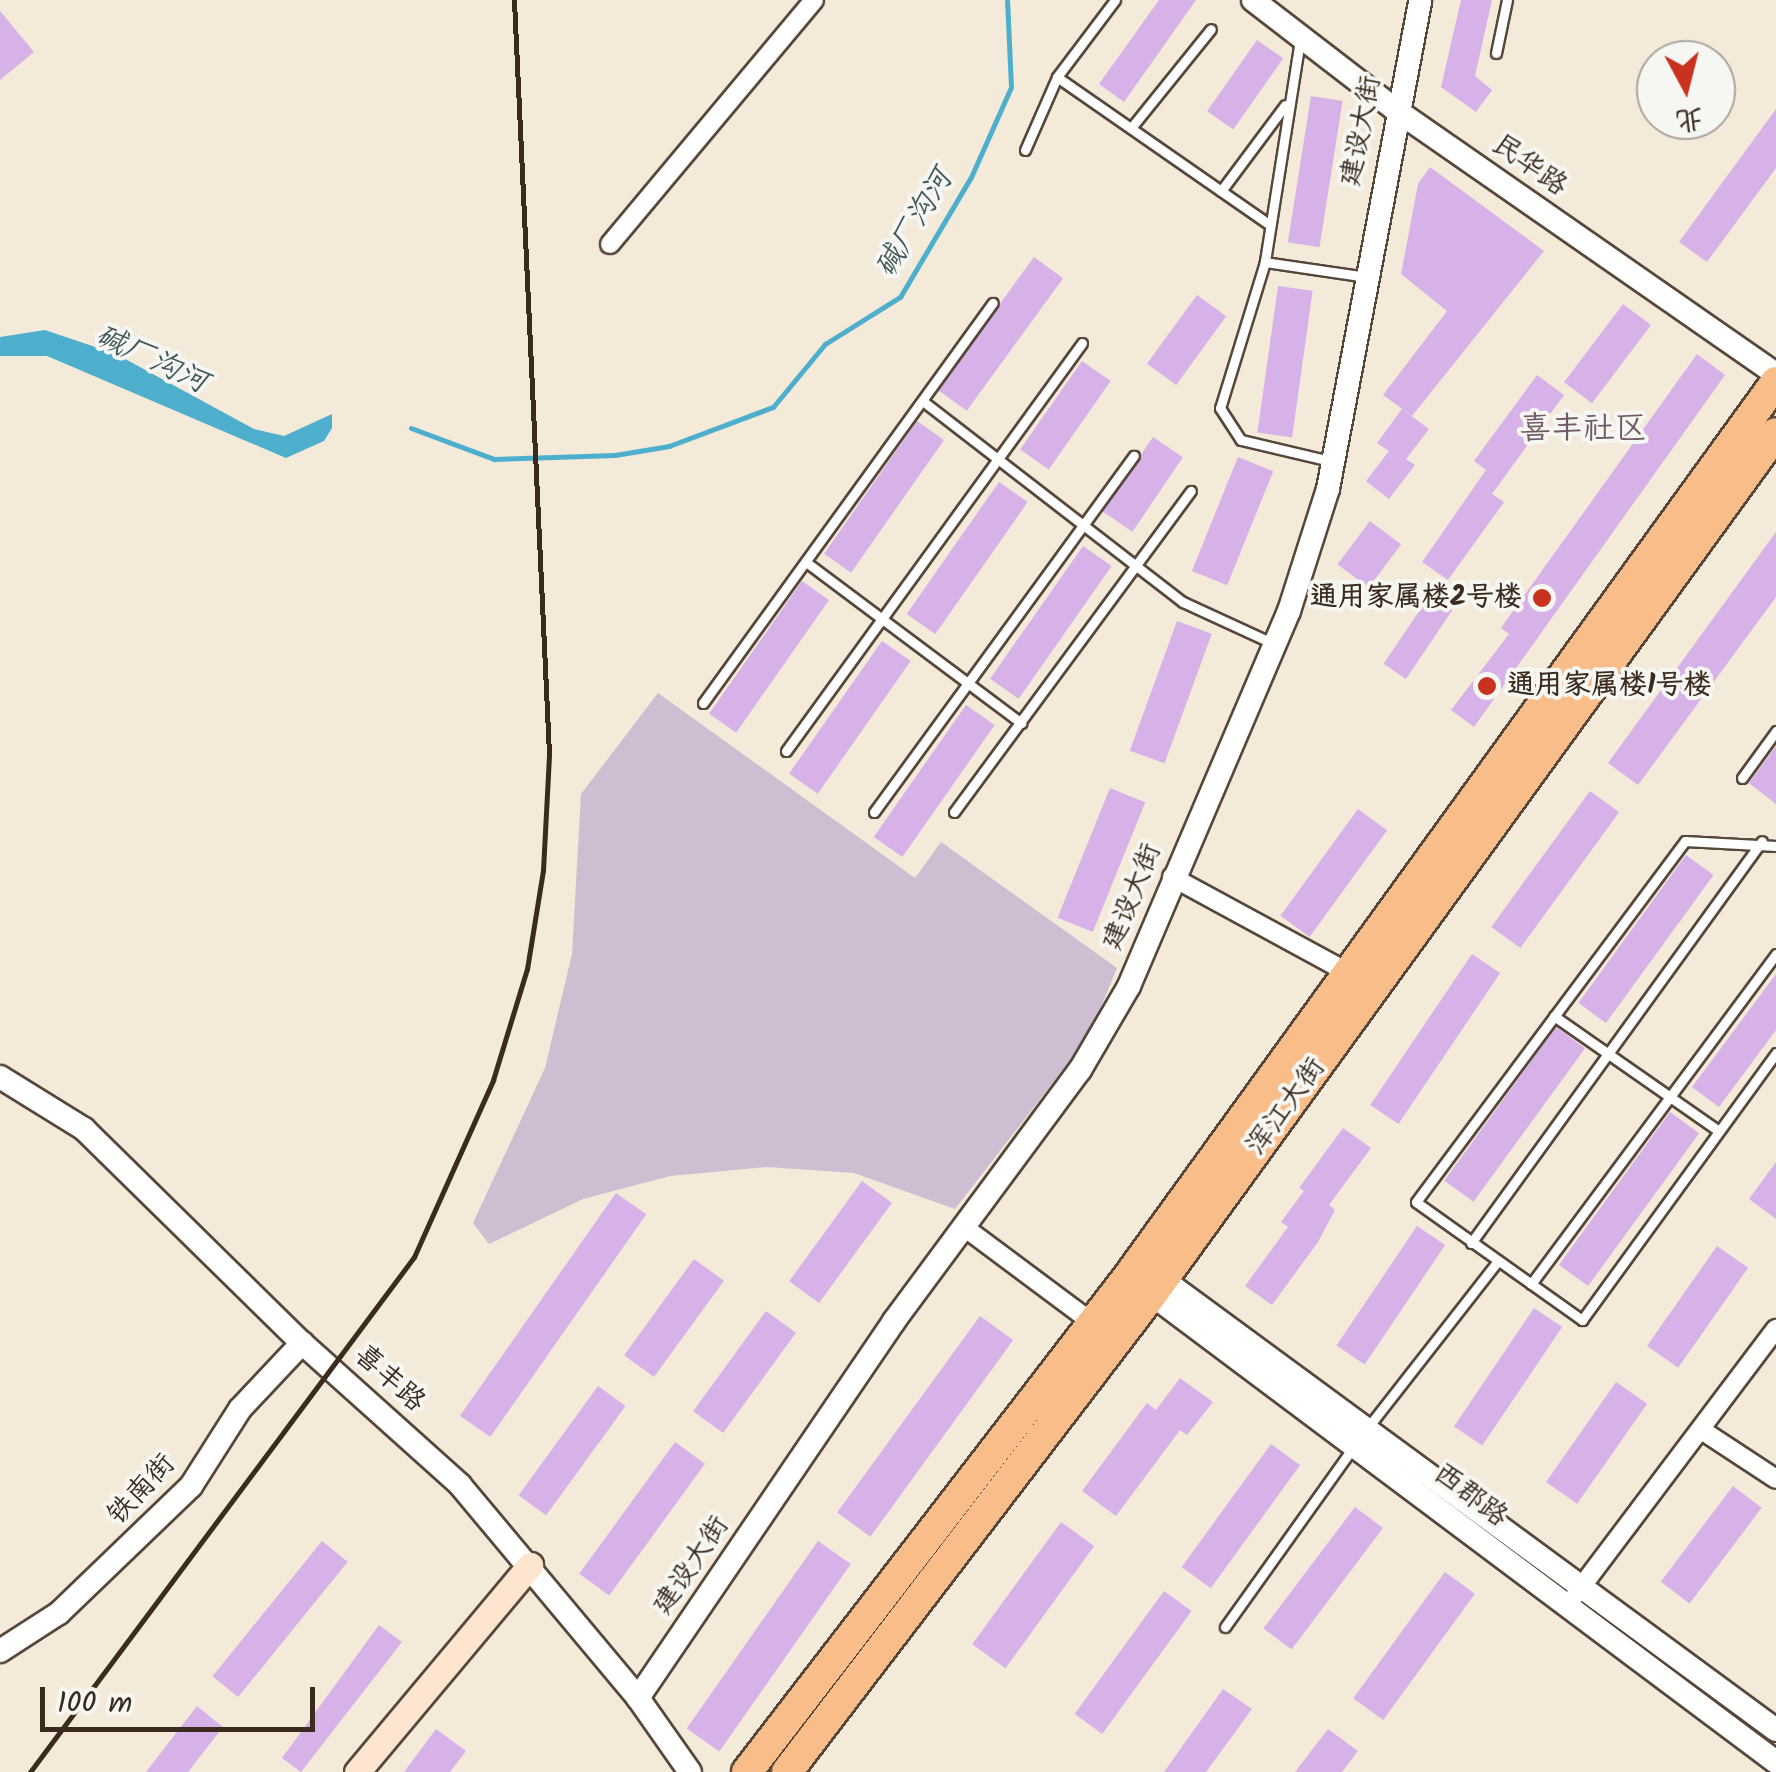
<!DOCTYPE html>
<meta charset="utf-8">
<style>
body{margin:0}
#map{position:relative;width:1776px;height:1772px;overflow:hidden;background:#f4ead9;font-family:Kalam,"LXGW WenKai TC",sans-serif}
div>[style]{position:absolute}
.industrial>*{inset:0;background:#cdbed2}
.water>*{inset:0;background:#4eafcd}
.stream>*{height:5px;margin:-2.5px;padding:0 2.5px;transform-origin:2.5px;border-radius:2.5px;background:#4eafcd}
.building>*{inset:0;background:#d7b2e8;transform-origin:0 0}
.roads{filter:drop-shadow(2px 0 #57473a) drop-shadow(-2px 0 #57473a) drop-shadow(0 2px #57473a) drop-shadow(0 -2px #57473a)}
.service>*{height:9px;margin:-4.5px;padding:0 4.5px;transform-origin:4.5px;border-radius:4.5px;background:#fff}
.minor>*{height:18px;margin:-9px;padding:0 9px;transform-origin:9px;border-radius:9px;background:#fff}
.tertiary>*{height:22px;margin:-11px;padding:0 11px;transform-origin:11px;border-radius:11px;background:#fff}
.secondary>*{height:25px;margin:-12.5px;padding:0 12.5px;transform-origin:12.5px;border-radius:12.5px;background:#fde5d0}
.primary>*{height:30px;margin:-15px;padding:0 15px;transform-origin:15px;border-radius:15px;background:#f9bd89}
.rail>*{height:5px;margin:-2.5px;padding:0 2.5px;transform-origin:2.5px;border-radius:2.5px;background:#3b2a1e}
.dots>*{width:28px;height:28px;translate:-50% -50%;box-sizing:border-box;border:5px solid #f6f6f2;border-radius:50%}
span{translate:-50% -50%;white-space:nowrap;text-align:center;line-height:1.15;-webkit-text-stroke:8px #f6f6f2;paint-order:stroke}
.street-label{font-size:28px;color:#3b2a1e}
.poi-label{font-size:28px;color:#3b2a1e;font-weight:700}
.right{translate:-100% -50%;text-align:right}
.left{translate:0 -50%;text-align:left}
.water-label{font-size:30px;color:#42595b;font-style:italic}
.quarter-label{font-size:32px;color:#725a65}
.north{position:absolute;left:1636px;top:40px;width:100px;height:100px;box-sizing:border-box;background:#f6f6f2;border:2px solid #aba49d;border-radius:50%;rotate:173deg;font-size:28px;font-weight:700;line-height:40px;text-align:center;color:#3b2a1e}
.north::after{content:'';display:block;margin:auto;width:35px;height:45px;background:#c8321e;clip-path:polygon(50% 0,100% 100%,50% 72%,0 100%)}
.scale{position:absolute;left:40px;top:1687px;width:275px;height:45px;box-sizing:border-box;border:5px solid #3b2a1e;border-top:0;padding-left:12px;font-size:30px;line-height:35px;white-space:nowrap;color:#3b2a1e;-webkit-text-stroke:8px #f6f6f2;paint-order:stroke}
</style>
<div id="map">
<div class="industrial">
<div style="clip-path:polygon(658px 693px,915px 878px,941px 842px,1117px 968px,1089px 1036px,955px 1209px,854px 1173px,766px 1167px,670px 1176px,583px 1199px,489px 1244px,473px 1223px,545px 1068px,572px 954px,581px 794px)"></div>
</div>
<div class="water">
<div style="clip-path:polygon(45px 330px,116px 354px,254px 429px,284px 436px,332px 414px,332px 428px,324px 441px,286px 458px,47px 356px,0 356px,0 337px)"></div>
</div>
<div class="stream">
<div style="left:411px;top:428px;width:89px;rotate:20.5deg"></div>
<div style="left:494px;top:459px;width:121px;rotate:-1.9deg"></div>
<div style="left:615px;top:455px;width:55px;rotate:-9.5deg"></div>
<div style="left:669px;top:446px;width:111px;rotate:-20.6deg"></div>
<div style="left:773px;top:407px;width:82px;rotate:-50.5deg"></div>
<div style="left:825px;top:344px;width:89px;rotate:-32.1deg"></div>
<div style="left:900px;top:297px;width:139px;rotate:-59.4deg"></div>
<div style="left:971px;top:177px;width:98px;rotate:-66deg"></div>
<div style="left:1011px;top:87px;width:87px;rotate:-92.6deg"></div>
</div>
<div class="building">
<div style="clip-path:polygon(1159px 0,1196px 0,1124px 102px,1099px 84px)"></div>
<div style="clip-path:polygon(1461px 0,1492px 0,1475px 76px,1492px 90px,1476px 112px,1441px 87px)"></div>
<div style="clip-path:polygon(0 11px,34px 52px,0 80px)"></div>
<div style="left:1257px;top:40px;width:32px;height:87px;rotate:35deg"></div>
<div style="left:1311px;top:96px;width:32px;height:148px;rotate:9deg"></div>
<div style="clip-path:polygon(1776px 109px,1776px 168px,1707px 262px,1679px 242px)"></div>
<div style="clip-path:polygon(1430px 167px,1544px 251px,1412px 416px,1383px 395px,1447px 311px,1401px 274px,1418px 184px)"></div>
<div style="left:1034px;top:257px;width:36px;height:164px;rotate:36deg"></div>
<div style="left:1278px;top:286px;width:35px;height:148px;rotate:8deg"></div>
<div style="left:1197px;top:295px;width:36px;height:85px;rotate:36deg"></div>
<div style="left:1623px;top:304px;width:35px;height:98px;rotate:37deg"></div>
<div style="clip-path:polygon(1697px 354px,1725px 375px,1474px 727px,1451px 710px,1509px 634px,1501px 628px)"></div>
<div style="left:1082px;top:361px;width:35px;height:108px;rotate:35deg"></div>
<div style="clip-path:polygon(1537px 375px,1564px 395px,1492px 494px,1504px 502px,1448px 580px,1422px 562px,1486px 470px,1474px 461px)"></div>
<div style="clip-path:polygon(1402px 409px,1429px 429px,1406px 459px,1415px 465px,1389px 499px,1366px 481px,1389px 451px,1377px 443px)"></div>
<div style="left:917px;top:421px;width:33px;height:162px;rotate:35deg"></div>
<div style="left:1153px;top:437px;width:36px;height:90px;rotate:34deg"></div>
<div style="left:1238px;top:457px;width:38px;height:123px;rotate:22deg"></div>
<div style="left:999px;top:482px;width:35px;height:161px;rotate:35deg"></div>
<div style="left:1370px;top:521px;width:39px;height:54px;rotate:37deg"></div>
<div style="clip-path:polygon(1776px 532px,1776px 597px,1638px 785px,1608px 763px)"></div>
<div style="left:1083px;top:546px;width:35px;height:162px;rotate:35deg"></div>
<div style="left:802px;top:581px;width:33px;height:162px;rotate:35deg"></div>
<div style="left:1430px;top:595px;width:27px;height:83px;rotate:34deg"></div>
<div style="left:1177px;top:621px;width:37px;height:138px;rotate:20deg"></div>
<div style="left:882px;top:641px;width:35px;height:162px;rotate:35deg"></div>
<div style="left:966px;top:705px;width:35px;height:161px;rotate:35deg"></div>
<div style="clip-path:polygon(1776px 746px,1776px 804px,1749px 783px)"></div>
<div style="left:1110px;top:788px;width:38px;height:140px;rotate:22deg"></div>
<div style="left:1590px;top:791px;width:36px;height:168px;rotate:36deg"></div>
<div style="left:1358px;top:809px;width:36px;height:132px;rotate:36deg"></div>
<div style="left:1686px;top:855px;width:34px;height:183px;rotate:36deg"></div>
<div style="left:1472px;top:954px;width:34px;height:182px;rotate:34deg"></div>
<div style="clip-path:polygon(1776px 974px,1776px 1030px,1719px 1107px,1692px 1087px)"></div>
<div style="left:1556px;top:1027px;width:36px;height:190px;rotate:36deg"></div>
<div style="left:1670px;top:1112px;width:36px;height:189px;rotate:36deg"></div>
<div style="clip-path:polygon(1343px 1128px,1371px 1148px,1329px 1205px,1335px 1210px,1318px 1242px,1272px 1305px,1245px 1286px,1288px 1227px,1281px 1222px,1304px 1191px,1299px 1188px)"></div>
<div style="clip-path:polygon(1776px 1162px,1776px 1219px,1749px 1199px)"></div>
<div style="left:862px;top:1181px;width:37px;height:124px;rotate:36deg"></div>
<div style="left:616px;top:1193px;width:37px;height:272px;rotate:35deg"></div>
<div style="left:1417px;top:1226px;width:34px;height:144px;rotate:34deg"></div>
<div style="left:1717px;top:1246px;width:38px;height:122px;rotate:35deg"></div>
<div style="left:694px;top:1259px;width:37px;height:119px;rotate:36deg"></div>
<div style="left:1534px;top:1308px;width:34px;height:143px;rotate:34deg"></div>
<div style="left:766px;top:1311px;width:37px;height:124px;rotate:36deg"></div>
<div style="left:980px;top:1316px;width:41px;height:243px;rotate:36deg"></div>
<div style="clip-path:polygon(1180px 1378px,1213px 1402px,1187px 1435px,1180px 1430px,1116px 1516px,1082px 1491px,1147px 1403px,1156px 1410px)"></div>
<div style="left:1616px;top:1382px;width:38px;height:122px;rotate:35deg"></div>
<div style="left:598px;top:1386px;width:34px;height:135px;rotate:36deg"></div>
<div style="left:675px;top:1442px;width:37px;height:163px;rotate:36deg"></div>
<div style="left:1271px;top:1444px;width:36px;height:152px;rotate:36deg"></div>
<div style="left:1733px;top:1486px;width:36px;height:120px;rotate:37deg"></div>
<div style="left:1355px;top:1507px;width:35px;height:152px;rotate:37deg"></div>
<div style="left:1061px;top:1522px;width:41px;height:151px;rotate:36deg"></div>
<div style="left:322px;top:1541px;width:33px;height:174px;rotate:39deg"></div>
<div style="left:818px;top:1541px;width:40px;height:229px;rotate:35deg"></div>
<div style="left:1445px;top:1572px;width:37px;height:156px;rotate:36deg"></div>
<div style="left:1164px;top:1591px;width:34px;height:152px;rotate:36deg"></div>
<div style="clip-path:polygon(379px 1625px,402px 1642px,301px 1772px,282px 1758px)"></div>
<div style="clip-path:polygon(1223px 1689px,1252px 1709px,1206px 1772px,1164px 1772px)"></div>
<div style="clip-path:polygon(197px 1706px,223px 1727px,188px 1772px,146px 1772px)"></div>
<div style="clip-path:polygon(436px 1729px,466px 1751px,450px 1772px,404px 1772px)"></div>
<div style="clip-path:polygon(1328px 1729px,1358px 1751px,1342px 1772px,1295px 1772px)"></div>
</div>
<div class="roads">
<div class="service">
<div style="left:1115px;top:0;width:96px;rotate:127deg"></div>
<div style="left:1057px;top:77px;width:259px;rotate:34.8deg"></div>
<div style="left:1300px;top:40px;width:225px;rotate:99deg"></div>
<div style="left:1265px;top:262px;width:153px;rotate:107.1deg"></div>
<div style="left:1220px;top:408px;width:38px;rotate:57deg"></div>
<div style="left:1241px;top:440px;width:91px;rotate:13.3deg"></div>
<div style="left:1496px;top:53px;width:54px;rotate:-78.3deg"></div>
<div style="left:1131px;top:128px;width:127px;rotate:-51.1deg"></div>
<div style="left:1025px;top:150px;width:80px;rotate:-66.3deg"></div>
<div style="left:1221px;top:191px;width:107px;rotate:-53.3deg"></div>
<div style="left:1265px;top:262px;width:102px;rotate:8.4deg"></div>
<div style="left:924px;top:402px;width:327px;rotate:37.7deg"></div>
<div style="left:1183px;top:602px;width:98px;rotate:24.7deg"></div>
<div style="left:806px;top:562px;width:269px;rotate:36.8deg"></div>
<div style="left:703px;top:703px;width:494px;rotate:-54.1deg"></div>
<div style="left:786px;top:751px;width:504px;rotate:-54.04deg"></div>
<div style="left:1742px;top:778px;width:58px;rotate:-54.1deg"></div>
<div style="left:874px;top:812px;width:441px;rotate:-53.9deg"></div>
<div style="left:954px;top:812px;width:399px;rotate:-53.6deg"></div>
<div style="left:1776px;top:846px;width:91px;rotate:-176.9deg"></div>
<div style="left:1685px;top:841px;width:450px;rotate:126.7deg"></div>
<div style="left:1416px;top:1202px;width:204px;rotate:35.4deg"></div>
<div style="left:1582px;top:1320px;width:330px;rotate:-54deg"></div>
<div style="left:1554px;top:1016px;width:201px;rotate:34.9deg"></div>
<div style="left:1471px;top:1243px;width:496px;rotate:-54.1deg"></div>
<div style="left:1531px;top:1284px;width:411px;rotate:-53.4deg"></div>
<div style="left:1369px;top:1426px;width:208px;rotate:-52deg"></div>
<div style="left:1225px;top:1627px;width:222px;rotate:-54.5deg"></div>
</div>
<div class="minor">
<div style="left:610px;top:244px;width:318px;rotate:-50.1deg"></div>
<div style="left:1172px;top:877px;width:209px;rotate:28.5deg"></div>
<div style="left:964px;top:1227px;width:161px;rotate:36.7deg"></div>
<div style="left:1703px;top:1431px;width:87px;rotate:33.3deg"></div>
<div style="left:1576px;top:1594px;width:332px;rotate:-53deg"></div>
</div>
<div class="tertiary">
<div style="left:1253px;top:0;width:180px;rotate:37.6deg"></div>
<div style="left:1396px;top:110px;width:463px;rotate:34.8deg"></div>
<div style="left:0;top:1077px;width:99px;rotate:31.8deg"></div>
<div style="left:84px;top:1129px;width:305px;rotate:44.5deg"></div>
<div style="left:302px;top:1343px;width:212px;rotate:41.9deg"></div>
<div style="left:460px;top:1485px;width:278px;rotate:50.1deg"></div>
<div style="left:638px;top:1698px;width:90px;rotate:54.9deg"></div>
<div style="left:1150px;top:1270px;width:777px;rotate:36.31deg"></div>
<div style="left:1139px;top:1285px;width:796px;rotate:36.83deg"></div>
<div style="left:0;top:1651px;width:70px;rotate:-32.8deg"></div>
<div style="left:59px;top:1613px;width:183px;rotate:-43.9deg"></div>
<div style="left:191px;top:1486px;width:91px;rotate:-57.5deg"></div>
<div style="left:240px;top:1409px;width:91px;rotate:-46.8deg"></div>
<div style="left:638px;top:1698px;width:456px;rotate:-55.8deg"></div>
<div style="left:894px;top:1321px;width:312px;rotate:-53.5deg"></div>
<div style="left:1080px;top:1070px;width:97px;rotate:-59.7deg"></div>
<div style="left:1129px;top:986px;width:408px;rotate:-66.9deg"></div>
<div style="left:1289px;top:611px;width:128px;rotate:-72.3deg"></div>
<div style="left:1328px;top:489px;width:498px;rotate:-79.3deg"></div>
</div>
<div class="secondary">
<div style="left:357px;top:1772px;width:270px;rotate:-50.1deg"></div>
</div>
<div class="primary">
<div style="left:747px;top:1772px;width:625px;rotate:-52.41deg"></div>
<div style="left:1128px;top:1277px;width:1105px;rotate:-54.09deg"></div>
<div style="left:787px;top:1772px;width:601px;rotate:-52.63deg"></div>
<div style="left:1152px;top:1294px;width:1063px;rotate:-54.07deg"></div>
</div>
</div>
<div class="rail">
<div style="left:30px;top:1772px;width:642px;rotate:-53.29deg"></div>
<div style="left:414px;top:1257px;width:194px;rotate:-65.9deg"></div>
<div style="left:493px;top:1080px;width:116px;rotate:-73deg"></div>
<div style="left:527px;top:969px;width:100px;rotate:-80.8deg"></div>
<div style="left:543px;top:870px;width:116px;rotate:-87deg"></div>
<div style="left:549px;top:754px;width:755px;rotate:-92.66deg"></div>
</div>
<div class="dots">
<div style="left:1542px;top:598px;background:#c8321e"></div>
<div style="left:1487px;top:686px;background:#c8321e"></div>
</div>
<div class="street-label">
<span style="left:1362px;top:131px;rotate:-79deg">建设大街</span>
<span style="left:1529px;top:166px;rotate:35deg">民华路</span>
<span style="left:1133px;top:897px;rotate:-68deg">建设大街</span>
<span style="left:1287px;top:1107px;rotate:-54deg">浑江大街</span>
<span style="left:389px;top:1379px;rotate:42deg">喜丰路</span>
<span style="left:142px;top:1490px;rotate:-47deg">铁南街</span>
<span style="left:1470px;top:1496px;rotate:37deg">西郡路</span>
<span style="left:692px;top:1566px;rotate:-56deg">建设大街</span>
</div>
<div class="poi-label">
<span class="right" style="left:1522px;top:598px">通用家属楼2号楼</span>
<span class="left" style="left:1507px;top:686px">通用家属楼1号楼</span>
</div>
<div class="water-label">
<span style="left:915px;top:224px;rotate:-59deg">碱厂沟河</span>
<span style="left:151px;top:360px;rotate:25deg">碱厂沟河</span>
</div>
<div class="quarter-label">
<span style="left:1583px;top:430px">喜丰社区</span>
</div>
<div class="north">北</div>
<div class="scale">100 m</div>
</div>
